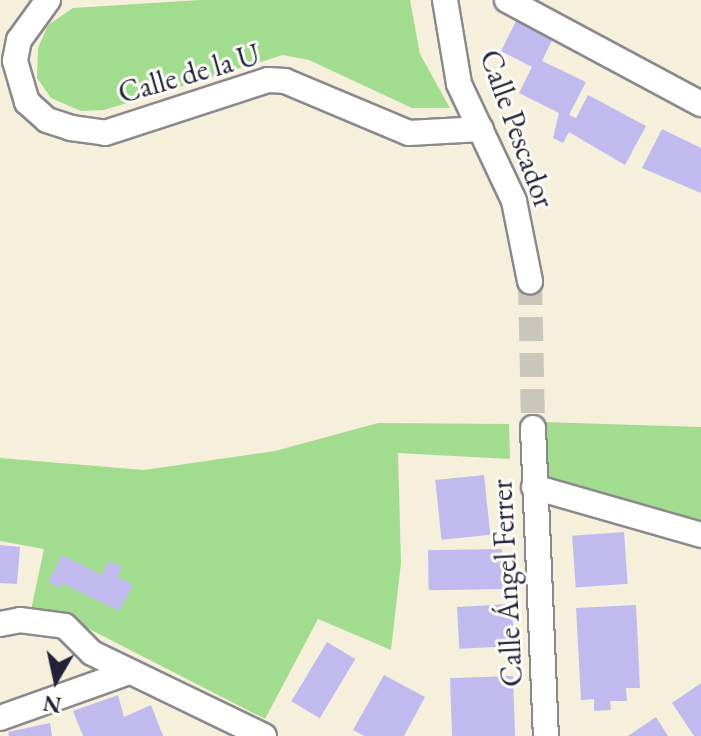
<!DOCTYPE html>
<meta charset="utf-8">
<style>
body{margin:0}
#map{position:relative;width:701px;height:736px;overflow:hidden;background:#f5efdc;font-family:"EB Garamond",serif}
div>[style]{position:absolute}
.green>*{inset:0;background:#a2dc8f}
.building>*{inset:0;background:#c0baef;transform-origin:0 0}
.minor-tunnel>*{height:24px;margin-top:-12px;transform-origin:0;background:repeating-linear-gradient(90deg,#cbc6bc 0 24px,transparent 0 36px)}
.roads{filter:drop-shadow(2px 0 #8c888c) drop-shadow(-2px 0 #8c888c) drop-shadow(0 2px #8c888c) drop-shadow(0 -2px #8c888c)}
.minor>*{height:24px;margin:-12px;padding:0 12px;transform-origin:12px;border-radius:12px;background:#fff}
span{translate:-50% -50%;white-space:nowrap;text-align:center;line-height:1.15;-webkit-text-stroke:6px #fdfcf7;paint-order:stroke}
.street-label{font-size:30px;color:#22223b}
.north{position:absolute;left:16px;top:640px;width:80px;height:80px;-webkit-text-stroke:6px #fdfcf7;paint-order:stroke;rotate:189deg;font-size:22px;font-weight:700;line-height:32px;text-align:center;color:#22223b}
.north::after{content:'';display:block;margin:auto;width:28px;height:36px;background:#22223b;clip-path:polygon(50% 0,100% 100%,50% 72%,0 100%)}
</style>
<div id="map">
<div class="green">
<div style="clip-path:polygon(200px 0,410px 0,420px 54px,450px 108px,412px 108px,309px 60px,283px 55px,104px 110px,81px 111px,51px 98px,37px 78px,38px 48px,48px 25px,73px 8px)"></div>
<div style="clip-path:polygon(542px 422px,701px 427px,701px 525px,543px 475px)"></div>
<div style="clip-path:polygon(378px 423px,509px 424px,510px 459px,398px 453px,401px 563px,391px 650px,318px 619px,265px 719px,58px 613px,31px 610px,44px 549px,0 541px,0 458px,144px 470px,275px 451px)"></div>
</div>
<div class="building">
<div style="clip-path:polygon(519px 15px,555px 34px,542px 61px,586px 82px,569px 115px,576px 118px,588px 95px,646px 126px,625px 165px,569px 132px,563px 143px,553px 138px,559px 113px,519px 93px,532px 67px,501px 51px)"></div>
<div style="clip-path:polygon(662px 129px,701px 148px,701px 193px,642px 168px)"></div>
<div style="left:484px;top:475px;width:60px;height:49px;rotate:84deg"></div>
<div style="left:624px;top:532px;width:52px;height:52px;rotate:86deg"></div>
<div style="clip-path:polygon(0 545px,20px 547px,17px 584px,0 583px)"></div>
<div style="left:502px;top:549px;width:40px;height:74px;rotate:89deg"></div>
<div style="clip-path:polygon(62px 555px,102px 575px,109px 561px,122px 567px,117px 577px,133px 585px,119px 611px,62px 583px,60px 588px,48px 582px)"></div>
<div style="left:512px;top:604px;width:42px;height:55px;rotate:87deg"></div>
<div style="clip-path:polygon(636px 605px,640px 688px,626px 688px,627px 701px,610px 701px,611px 710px,594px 711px,594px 699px,581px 700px,576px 608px)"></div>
<div style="left:327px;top:642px;width:33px;height:69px;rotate:31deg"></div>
<div style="clip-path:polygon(384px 675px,425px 697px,404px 736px,364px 736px,353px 730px)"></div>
<div style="left:513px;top:676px;width:60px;height:63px;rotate:88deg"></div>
<div style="clip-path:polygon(701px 683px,701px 736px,694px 736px,672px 703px)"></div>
<div style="clip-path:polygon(118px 695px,124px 717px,151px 705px,163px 736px,83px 736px,73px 711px)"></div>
<div style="clip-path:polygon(656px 717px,668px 736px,628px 736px)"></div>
<div style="clip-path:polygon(50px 723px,52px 736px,9px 736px,8px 732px)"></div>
</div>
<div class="minor-tunnel">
<div style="left:530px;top:281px;width:147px;rotate:88.8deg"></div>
</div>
<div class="roads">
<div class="minor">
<div style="left:48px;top:0;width:49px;rotate:125.9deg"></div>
<div style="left:19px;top:40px;width:21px;rotate:101deg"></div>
<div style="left:15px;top:61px;width:43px;rotate:73.7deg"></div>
<div style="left:27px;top:102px;width:27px;rotate:42deg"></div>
<div style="left:47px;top:120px;width:25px;rotate:18deg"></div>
<div style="left:71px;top:128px;width:34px;rotate:8deg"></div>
<div style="left:105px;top:133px;width:171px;rotate:-18deg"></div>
<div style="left:268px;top:80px;width:17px;rotate:3deg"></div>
<div style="left:285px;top:81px;width:134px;rotate:22.8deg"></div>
<div style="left:409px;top:133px;width:72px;rotate:-3.2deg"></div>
<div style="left:445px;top:0;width:85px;rotate:80.5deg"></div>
<div style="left:459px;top:84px;width:129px;rotate:64.8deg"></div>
<div style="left:514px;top:201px;width:82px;rotate:78.7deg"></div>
<div style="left:507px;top:0;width:220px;rotate:28.2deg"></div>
<div style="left:533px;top:428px;width:308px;rotate:87.6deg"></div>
<div style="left:534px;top:487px;width:174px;rotate:16deg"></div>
<div style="left:0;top:624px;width:20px;rotate:-11deg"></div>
<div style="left:20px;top:620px;width:45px;rotate:7.6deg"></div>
<div style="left:65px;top:626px;width:38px;rotate:45deg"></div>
<div style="left:92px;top:653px;width:191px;rotate:25.8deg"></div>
<div style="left:0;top:718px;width:137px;rotate:-19.6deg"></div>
</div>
</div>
<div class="street-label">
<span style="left:189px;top:74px;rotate:-16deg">Calle de la U</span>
<span style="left:517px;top:129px;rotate:70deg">Calle Pescador</span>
<span style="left:507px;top:583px;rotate:-93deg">Calle Ángel Ferrer</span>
</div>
<div class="north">N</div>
</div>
